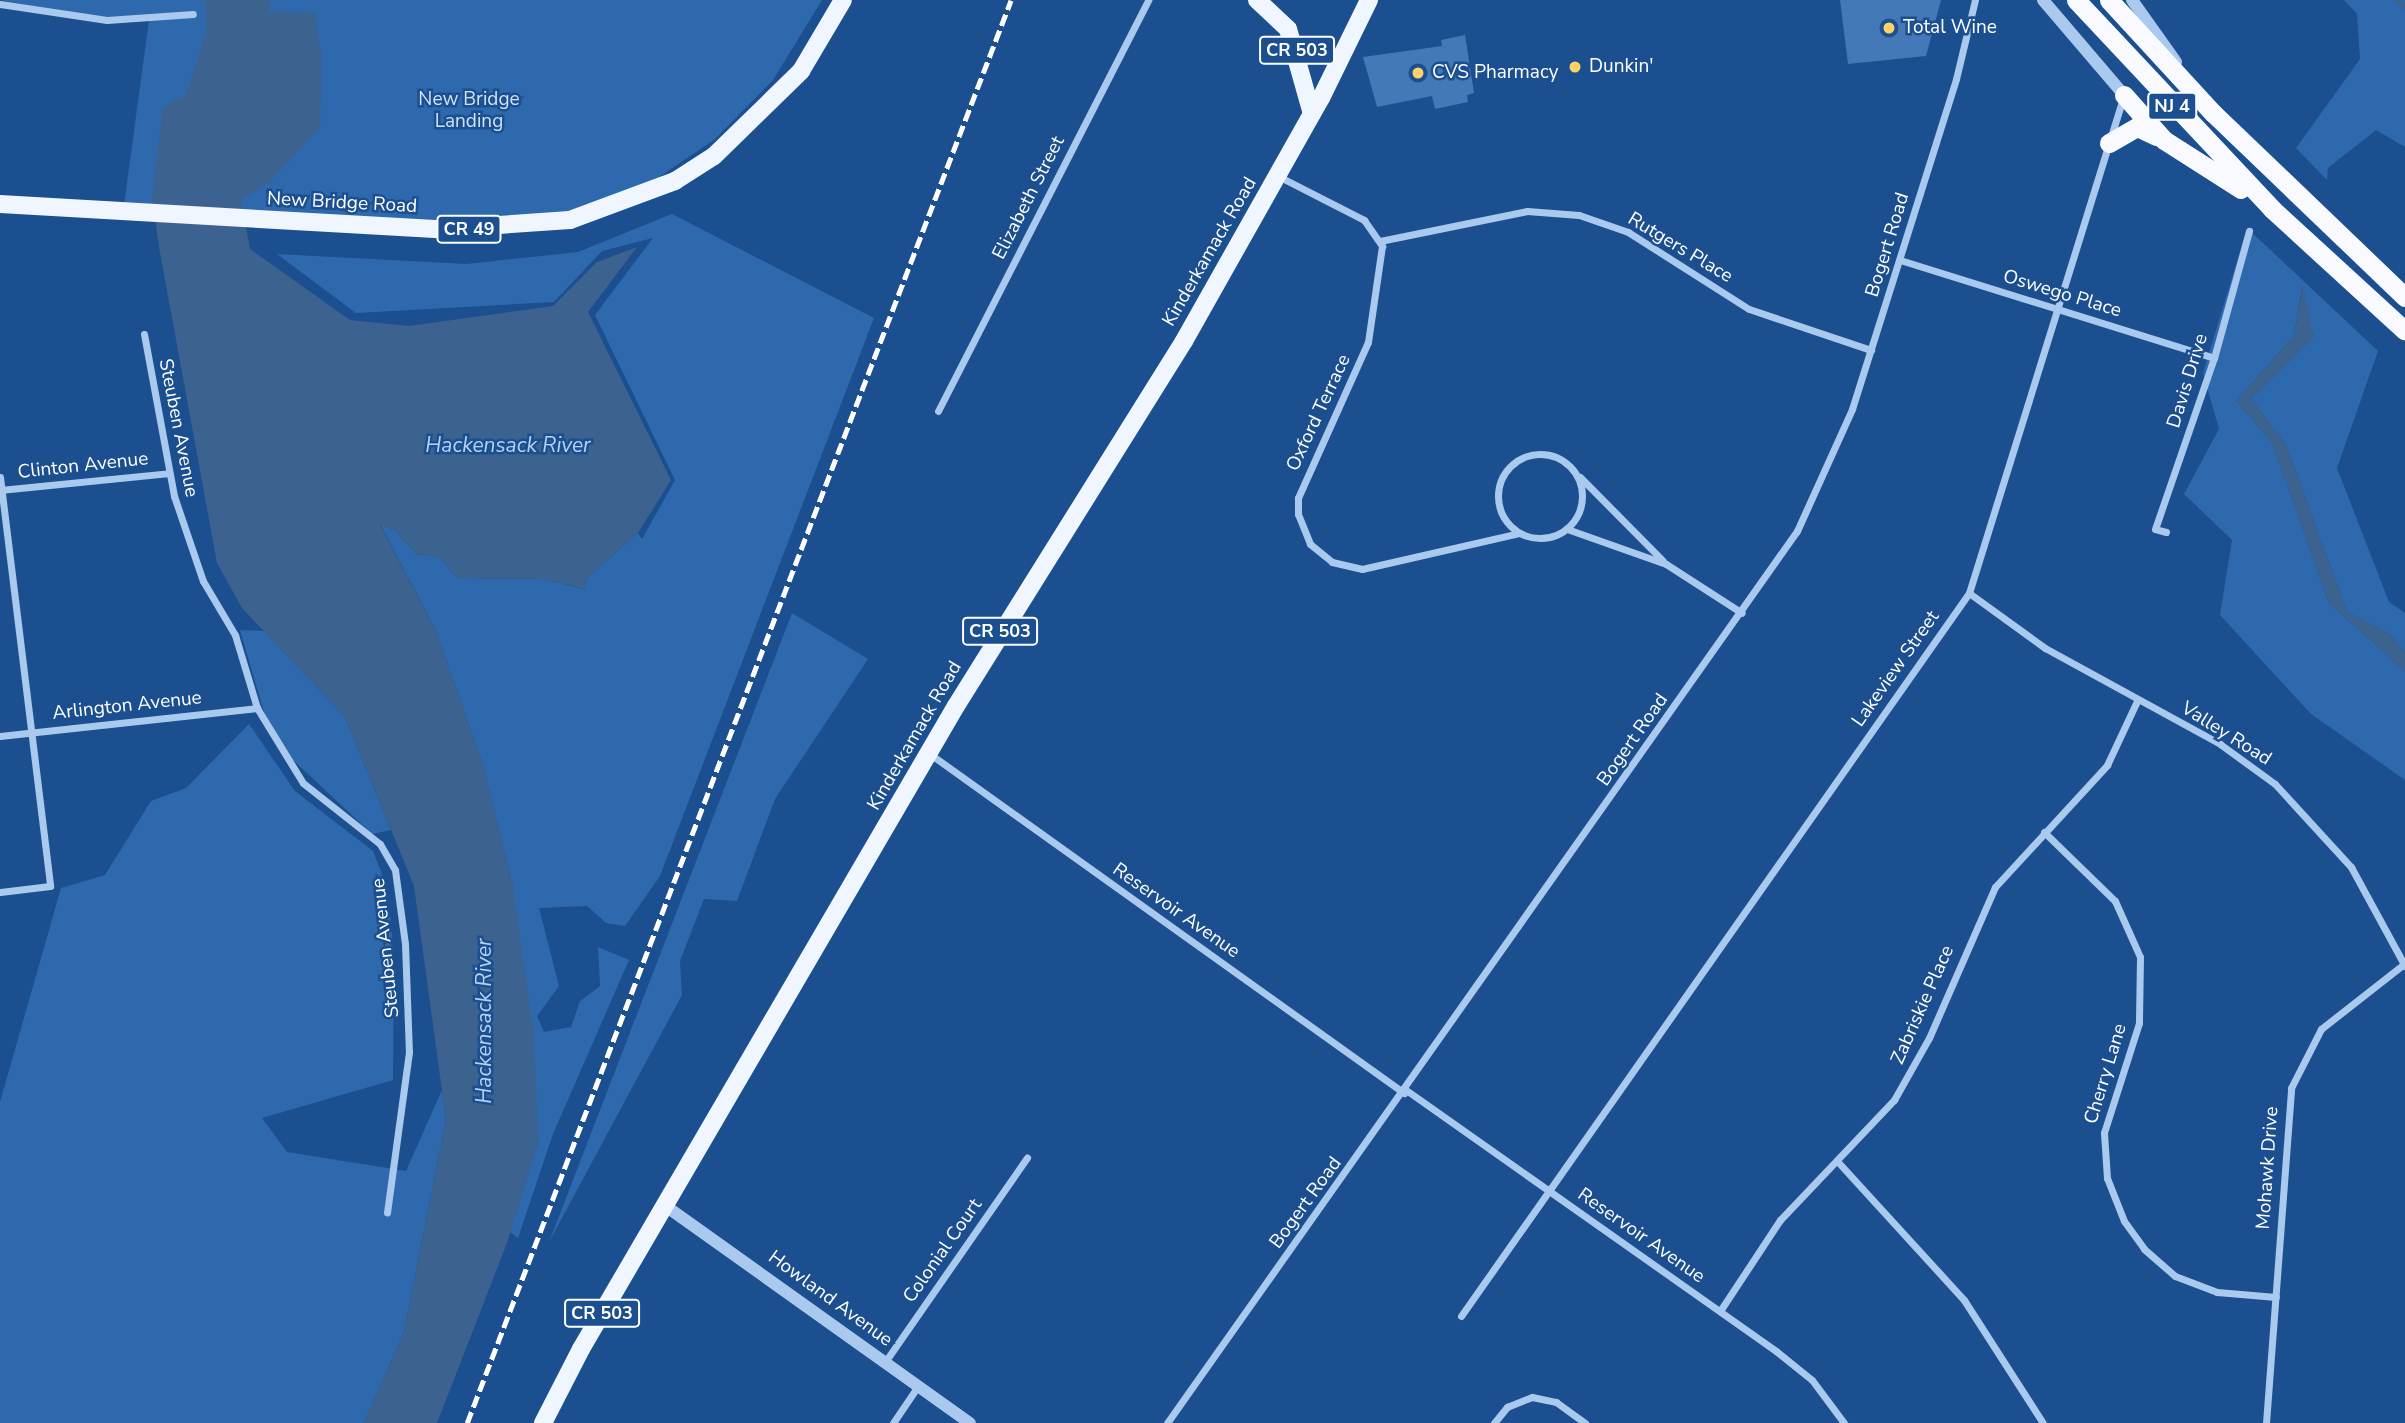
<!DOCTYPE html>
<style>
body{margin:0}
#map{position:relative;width:2405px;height:1423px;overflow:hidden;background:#1b4f8f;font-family:"Nunito Sans",sans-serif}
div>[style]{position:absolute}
.green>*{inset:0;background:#2e69ad}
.water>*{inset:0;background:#3c6290}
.stream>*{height:4.5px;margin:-2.25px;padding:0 2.25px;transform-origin:2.25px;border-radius:2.25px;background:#3c6290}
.building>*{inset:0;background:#4478b7}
.minor>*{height:7px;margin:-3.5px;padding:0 3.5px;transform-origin:3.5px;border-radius:3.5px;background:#a9c9ee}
.minor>.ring{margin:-3.5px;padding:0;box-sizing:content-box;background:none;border:7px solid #a9c9ee;border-radius:50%}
.tertiary>*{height:12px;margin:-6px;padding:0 6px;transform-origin:6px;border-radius:6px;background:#a9c9ee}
.primary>*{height:18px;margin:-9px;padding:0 9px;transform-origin:9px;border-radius:9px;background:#f0f6ff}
.trunk>*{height:19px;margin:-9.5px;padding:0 9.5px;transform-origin:9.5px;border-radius:9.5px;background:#f8faff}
.rail>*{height:4.5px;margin-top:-2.25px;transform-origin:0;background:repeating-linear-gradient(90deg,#fff 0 12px,transparent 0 17px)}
.dots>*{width:19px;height:19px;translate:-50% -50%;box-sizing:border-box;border:4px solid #1b4f8f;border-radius:50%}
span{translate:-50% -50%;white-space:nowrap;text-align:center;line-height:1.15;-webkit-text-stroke:5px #1b4f8f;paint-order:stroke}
.shield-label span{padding:2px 5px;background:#1b4f8f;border:2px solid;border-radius:5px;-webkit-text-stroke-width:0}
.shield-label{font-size:18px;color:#fff;font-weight:700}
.poi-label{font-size:19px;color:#fff}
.left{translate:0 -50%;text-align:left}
.park-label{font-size:19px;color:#cfe3fa}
.street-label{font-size:19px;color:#fff}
.water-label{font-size:21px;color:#b5d3f5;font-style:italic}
</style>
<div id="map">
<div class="green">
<div style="clip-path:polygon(0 0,822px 0,773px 80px,714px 140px,650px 183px,566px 212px,479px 224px,124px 205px,149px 20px,107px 20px)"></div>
<div style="clip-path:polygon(2344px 0,2405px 0,2405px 147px,2376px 130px,2328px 168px,2327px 180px,2296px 148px,2360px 59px,2357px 14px)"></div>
<div style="clip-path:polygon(672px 214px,874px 318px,660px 876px,625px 926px,606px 923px,587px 906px,539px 908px,559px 986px,537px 1016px,544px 1032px,571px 1027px,580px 1001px,600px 986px,598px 947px,629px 960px,553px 1134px,518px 1238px,510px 1232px,538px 1142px,513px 887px,483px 766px,437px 633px,380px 524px,395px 530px,417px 554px,438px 557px,458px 578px,544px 579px,584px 589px,588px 577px,638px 533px,642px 539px,675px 480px,595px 315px,653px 238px,602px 251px,554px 302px,356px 313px,277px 254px,467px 264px,578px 252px)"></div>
<div style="clip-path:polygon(2247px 228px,2378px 351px,2337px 468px,2389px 602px,2405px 613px,2405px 652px,2389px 634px,2347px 612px,2286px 445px,2251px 399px,2313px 337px,2302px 288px,2294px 336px,2236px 401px,2272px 442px,2329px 603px,2405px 671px,2405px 780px,2311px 714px,2220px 615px,2232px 540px,2184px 494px,2219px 429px,2203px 373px)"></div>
<div style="clip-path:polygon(792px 613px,868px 659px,775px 799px,737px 901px,704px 899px,680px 961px,682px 995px,549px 1242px)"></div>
<div style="clip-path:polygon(240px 630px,264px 631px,345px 717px,391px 830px,372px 834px,293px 760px,266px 719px)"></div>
<div style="clip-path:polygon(249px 724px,295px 791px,373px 851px,387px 887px,394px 953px,393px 1080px,262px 1118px,287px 1152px,406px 1171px,442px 1090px,446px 1120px,404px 1332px,364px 1423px,0 1423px,0 1102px,61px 888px,105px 875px,151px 801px,186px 788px)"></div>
</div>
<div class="water">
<div style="clip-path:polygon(205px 0,270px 0,269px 12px,315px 13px,322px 58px,320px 127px,269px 183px,241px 200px,250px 249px,350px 320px,409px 326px,553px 306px,597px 262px,637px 247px,588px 312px,671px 480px,638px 533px,588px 577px,585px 589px,544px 579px,458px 578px,438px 557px,417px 554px,395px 530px,380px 525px,437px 633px,483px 766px,513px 887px,534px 1036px,538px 1142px,507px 1243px,437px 1423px,364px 1423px,404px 1332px,446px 1120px,414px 886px,345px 717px,242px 608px,217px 563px,159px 247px,152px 197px,163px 107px,186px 95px,206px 33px)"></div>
<div style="clip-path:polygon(2303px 285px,2313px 337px,2251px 399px,2286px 445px,2347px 612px,2389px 634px,2405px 652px,2405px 671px,2329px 603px,2272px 442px,2236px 401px,2294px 336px)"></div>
</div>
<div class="stream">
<div style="left:2397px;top:0;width:11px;rotate:41deg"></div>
</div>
<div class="building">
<div style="clip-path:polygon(1840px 0,1941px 0,1926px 56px,1848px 64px)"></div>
<div style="clip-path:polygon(1465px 35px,1474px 93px,1467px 95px,1468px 102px,1435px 109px,1432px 96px,1377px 107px,1363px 57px,1442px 46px,1441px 40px)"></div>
</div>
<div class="minor">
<div style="left:0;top:4px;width:108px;rotate:8.5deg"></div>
<div style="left:107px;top:20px;width:86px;rotate:-4deg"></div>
<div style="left:1278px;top:176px;width:97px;rotate:27.1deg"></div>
<div style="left:1364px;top:220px;width:32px;rotate:55deg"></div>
<div style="left:1382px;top:246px;width:97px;rotate:98.3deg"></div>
<div style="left:1368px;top:342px;width:171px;rotate:114.2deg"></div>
<div style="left:1298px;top:498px;width:16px;rotate:90deg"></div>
<div style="left:1298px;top:514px;width:32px;rotate:68deg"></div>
<div style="left:1310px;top:544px;width:28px;rotate:39deg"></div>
<div style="left:1332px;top:562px;width:31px;rotate:13deg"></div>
<div style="left:1362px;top:569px;width:161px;rotate:-12.9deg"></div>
<div style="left:1380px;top:241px;width:150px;rotate:-11.5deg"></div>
<div style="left:1527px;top:211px;width:52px;rotate:4.4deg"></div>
<div style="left:1579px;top:215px;width:52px;rotate:19.1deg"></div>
<div style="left:1628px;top:232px;width:143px;rotate:32.5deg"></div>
<div style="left:1749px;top:309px;width:129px;rotate:18.6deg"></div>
<div style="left:1900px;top:260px;width:329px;rotate:17.3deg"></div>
<div style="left:144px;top:334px;width:165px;rotate:79.5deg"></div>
<div style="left:174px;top:496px;width:90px;rotate:71.2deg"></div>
<div style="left:203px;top:581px;width:63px;rotate:59.3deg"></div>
<div style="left:235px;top:635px;width:76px;rotate:73.2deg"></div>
<div style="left:257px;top:708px;width:88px;rotate:58.5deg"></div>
<div style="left:303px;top:783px;width:98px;rotate:38.4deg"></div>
<div style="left:380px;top:844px;width:30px;rotate:60deg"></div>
<div style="left:395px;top:870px;width:75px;rotate:82.3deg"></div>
<div style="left:405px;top:944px;width:108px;rotate:87.9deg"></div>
<div style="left:409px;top:1052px;width:162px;rotate:97.8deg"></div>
<div style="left:938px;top:411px;width:462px;rotate:-62.9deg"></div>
<div class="ring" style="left:1498px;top:454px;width:77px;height:77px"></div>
<div style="left:0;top:477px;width:412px;rotate:83deg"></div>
<div style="left:50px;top:886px;width:50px;rotate:173.2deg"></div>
<div style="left:1580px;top:477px;width:118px;rotate:45.3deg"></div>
<div style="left:0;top:490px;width:170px;rotate:-5.7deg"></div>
<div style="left:1567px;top:529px;width:105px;rotate:19.5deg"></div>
<div style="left:1666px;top:564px;width:90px;rotate:32.8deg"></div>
<div style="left:2166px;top:532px;width:11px;rotate:-165deg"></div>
<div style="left:2155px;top:529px;width:181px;rotate:-71deg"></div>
<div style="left:2214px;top:358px;width:132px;rotate:-74.6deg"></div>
<div style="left:1969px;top:593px;width:94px;rotate:35.9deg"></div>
<div style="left:2045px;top:648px;width:200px;rotate:28.7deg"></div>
<div style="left:2220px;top:744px;width:68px;rotate:36deg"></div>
<div style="left:2275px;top:784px;width:113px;rotate:47.5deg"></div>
<div style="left:2351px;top:867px;width:113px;rotate:61.4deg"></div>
<div style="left:0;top:736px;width:259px;rotate:-6.2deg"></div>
<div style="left:930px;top:754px;width:583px;rotate:35.57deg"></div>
<div style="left:2044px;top:832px;width:99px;rotate:44.2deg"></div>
<div style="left:2115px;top:901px;width:61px;rotate:65.9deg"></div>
<div style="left:2140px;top:957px;width:66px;rotate:90.9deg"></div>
<div style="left:2139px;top:1023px;width:115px;rotate:107.7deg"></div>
<div style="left:2104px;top:1133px;width:45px;rotate:86.2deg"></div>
<div style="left:2107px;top:1178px;width:46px;rotate:68.4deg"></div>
<div style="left:2124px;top:1221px;width:34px;rotate:54deg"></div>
<div style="left:2144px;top:1249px;width:41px;rotate:41.1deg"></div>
<div style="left:2175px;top:1276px;width:45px;rotate:20.9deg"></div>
<div style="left:2217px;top:1292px;width:59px;rotate:4.8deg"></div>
<div style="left:1406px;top:1090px;width:453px;rotate:35.2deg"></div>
<div style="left:1776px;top:1351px;width:46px;rotate:38.9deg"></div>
<div style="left:1812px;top:1380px;width:54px;rotate:53.3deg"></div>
<div style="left:1838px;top:1162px;width:187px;rotate:47.6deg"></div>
<div style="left:1964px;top:1300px;width:146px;rotate:57.3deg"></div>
<div style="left:1720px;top:1311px;width:109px;rotate:-56.6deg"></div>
<div style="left:1780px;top:1220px;width:166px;rotate:-46.5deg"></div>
<div style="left:1894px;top:1100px;width:71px;rotate:-60.6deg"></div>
<div style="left:1929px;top:1038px;width:165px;rotate:-66.4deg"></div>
<div style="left:1995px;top:887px;width:166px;rotate:-47.4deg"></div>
<div style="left:2107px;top:765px;width:71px;rotate:-64.9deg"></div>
<div style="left:1461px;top:1316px;width:884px;rotate:-54.91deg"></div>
<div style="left:1969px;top:593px;width:518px;rotate:-72.72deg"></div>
<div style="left:885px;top:1362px;width:249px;rotate:-55.2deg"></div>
<div style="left:893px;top:1423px;width:45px;rotate:-56deg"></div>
<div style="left:1167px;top:1423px;width:1092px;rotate:-54.77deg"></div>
<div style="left:1797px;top:531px;width:134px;rotate:-65.7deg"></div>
<div style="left:1852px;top:409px;width:346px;rotate:-72.5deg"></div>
<div style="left:1956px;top:79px;width:81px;rotate:-76.5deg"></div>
<div style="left:1494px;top:1423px;width:21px;rotate:-51deg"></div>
<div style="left:1507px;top:1407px;width:27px;rotate:-22deg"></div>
<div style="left:1532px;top:1397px;width:25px;rotate:12deg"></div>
<div style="left:1556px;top:1402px;width:36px;rotate:36deg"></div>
<div style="left:2266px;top:1423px;width:336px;rotate:-85.7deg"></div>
<div style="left:2291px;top:1088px;width:66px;rotate:-63deg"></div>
<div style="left:2321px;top:1029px;width:105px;rotate:-38.1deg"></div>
</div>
<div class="tertiary">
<div style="left:2043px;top:0;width:125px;rotate:49.5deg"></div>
<div style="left:2132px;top:0;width:76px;rotate:54.6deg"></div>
<div style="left:667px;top:1207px;width:372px;rotate:35.5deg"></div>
</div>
<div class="primary">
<div style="left:1257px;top:0;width:42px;rotate:43.1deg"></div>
<div style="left:1288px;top:29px;width:88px;rotate:74.2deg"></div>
<div style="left:0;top:204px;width:440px;rotate:3.3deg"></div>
<div style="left:439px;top:229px;width:131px;rotate:-3.9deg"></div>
<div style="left:570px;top:220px;width:112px;rotate:-20.4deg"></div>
<div style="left:675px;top:181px;width:46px;rotate:-32.7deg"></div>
<div style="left:714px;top:156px;width:122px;rotate:-44.3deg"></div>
<div style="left:801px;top:71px;width:82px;rotate:-59.4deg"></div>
<div style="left:543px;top:1423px;width:83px;rotate:-62.8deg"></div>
<div style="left:581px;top:1349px;width:744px;rotate:-59.75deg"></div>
<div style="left:956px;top:706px;width:430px;rotate:-58deg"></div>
<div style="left:1184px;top:341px;width:279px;rotate:-60.6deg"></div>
<div style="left:1321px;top:98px;width:109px;rotate:-63.9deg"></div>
</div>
<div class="trunk">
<div style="left:2076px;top:0;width:287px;rotate:46.8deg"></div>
<div style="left:2272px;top:209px;width:180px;rotate:42.5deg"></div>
<div style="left:2109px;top:0;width:154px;rotate:47.4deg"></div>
<div style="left:2213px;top:113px;width:266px;rotate:43.8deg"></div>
<div style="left:2124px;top:95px;width:60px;rotate:48.4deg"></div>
<div style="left:2164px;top:140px;width:91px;rotate:32.5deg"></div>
<div style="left:2109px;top:143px;width:32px;rotate:-30deg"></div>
<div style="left:2137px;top:127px;width:21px;rotate:25deg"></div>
</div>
<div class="rail">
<div style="left:467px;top:1423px;width:1523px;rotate:-69.08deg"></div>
</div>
<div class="dots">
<div style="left:1889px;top:28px;background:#ffd166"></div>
<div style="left:1575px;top:67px;background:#ffd166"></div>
<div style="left:1418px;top:73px;background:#ffd166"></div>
</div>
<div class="shield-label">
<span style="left:1297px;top:50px">CR 503</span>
<span style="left:2172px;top:106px">NJ 4</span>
<span style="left:469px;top:229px">CR 49</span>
<span style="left:1000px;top:631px">CR 503</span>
<span style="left:602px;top:1313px">CR 503</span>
</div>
<div class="poi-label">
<span class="left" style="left:1903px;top:28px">Total Wine</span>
<span class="left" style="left:1589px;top:67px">Dunkin'</span>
<span class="left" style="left:1432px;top:73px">CVS Pharmacy</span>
</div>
<div class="park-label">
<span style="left:469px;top:111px">New Bridge<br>Landing</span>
</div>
<div class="street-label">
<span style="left:1029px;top:198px;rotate:-63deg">Elizabeth Street</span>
<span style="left:342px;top:203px;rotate:3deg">New Bridge Road</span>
<span style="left:1888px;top:245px;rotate:-73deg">Bogert Road</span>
<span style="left:1680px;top:248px;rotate:31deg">Rutgers Place</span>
<span style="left:1210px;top:252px;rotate:-60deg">Kinderkamack Road</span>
<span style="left:2062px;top:294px;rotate:17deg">Oswego Place</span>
<span style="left:2188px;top:381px;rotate:-73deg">Davis Drive</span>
<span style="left:1319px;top:413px;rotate:-65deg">Oxford Terrace</span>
<span style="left:178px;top:428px;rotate:79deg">Steuben Avenue</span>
<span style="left:83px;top:466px;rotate:-6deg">Clinton Avenue</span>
<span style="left:1896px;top:669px;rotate:-55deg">Lakeview Street</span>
<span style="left:127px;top:706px;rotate:-6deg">Arlington Avenue</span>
<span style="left:2226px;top:734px;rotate:32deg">Valley Road</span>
<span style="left:915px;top:736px;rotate:-60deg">Kinderkamack Road</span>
<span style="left:1633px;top:740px;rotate:-55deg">Bogert Road</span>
<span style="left:1176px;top:911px;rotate:35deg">Reservoir Avenue</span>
<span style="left:386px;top:948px;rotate:-96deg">Steuben Avenue</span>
<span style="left:1923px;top:1005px;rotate:-66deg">Zabriskie Place</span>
<span style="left:2106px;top:1074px;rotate:-73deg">Cherry Lane</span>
<span style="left:2268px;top:1168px;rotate:-86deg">Mohawk Drive</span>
<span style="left:1306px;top:1203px;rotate:-54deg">Bogert Road</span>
<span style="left:1641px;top:1236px;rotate:35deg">Reservoir Avenue</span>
<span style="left:943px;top:1251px;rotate:-55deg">Colonial Court</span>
<span style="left:830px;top:1299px;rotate:36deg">Howland Avenue</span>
</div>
<div class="water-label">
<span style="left:508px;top:445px">Hackensack River</span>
<span style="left:484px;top:1021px;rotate:-90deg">Hackensack River</span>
</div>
</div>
